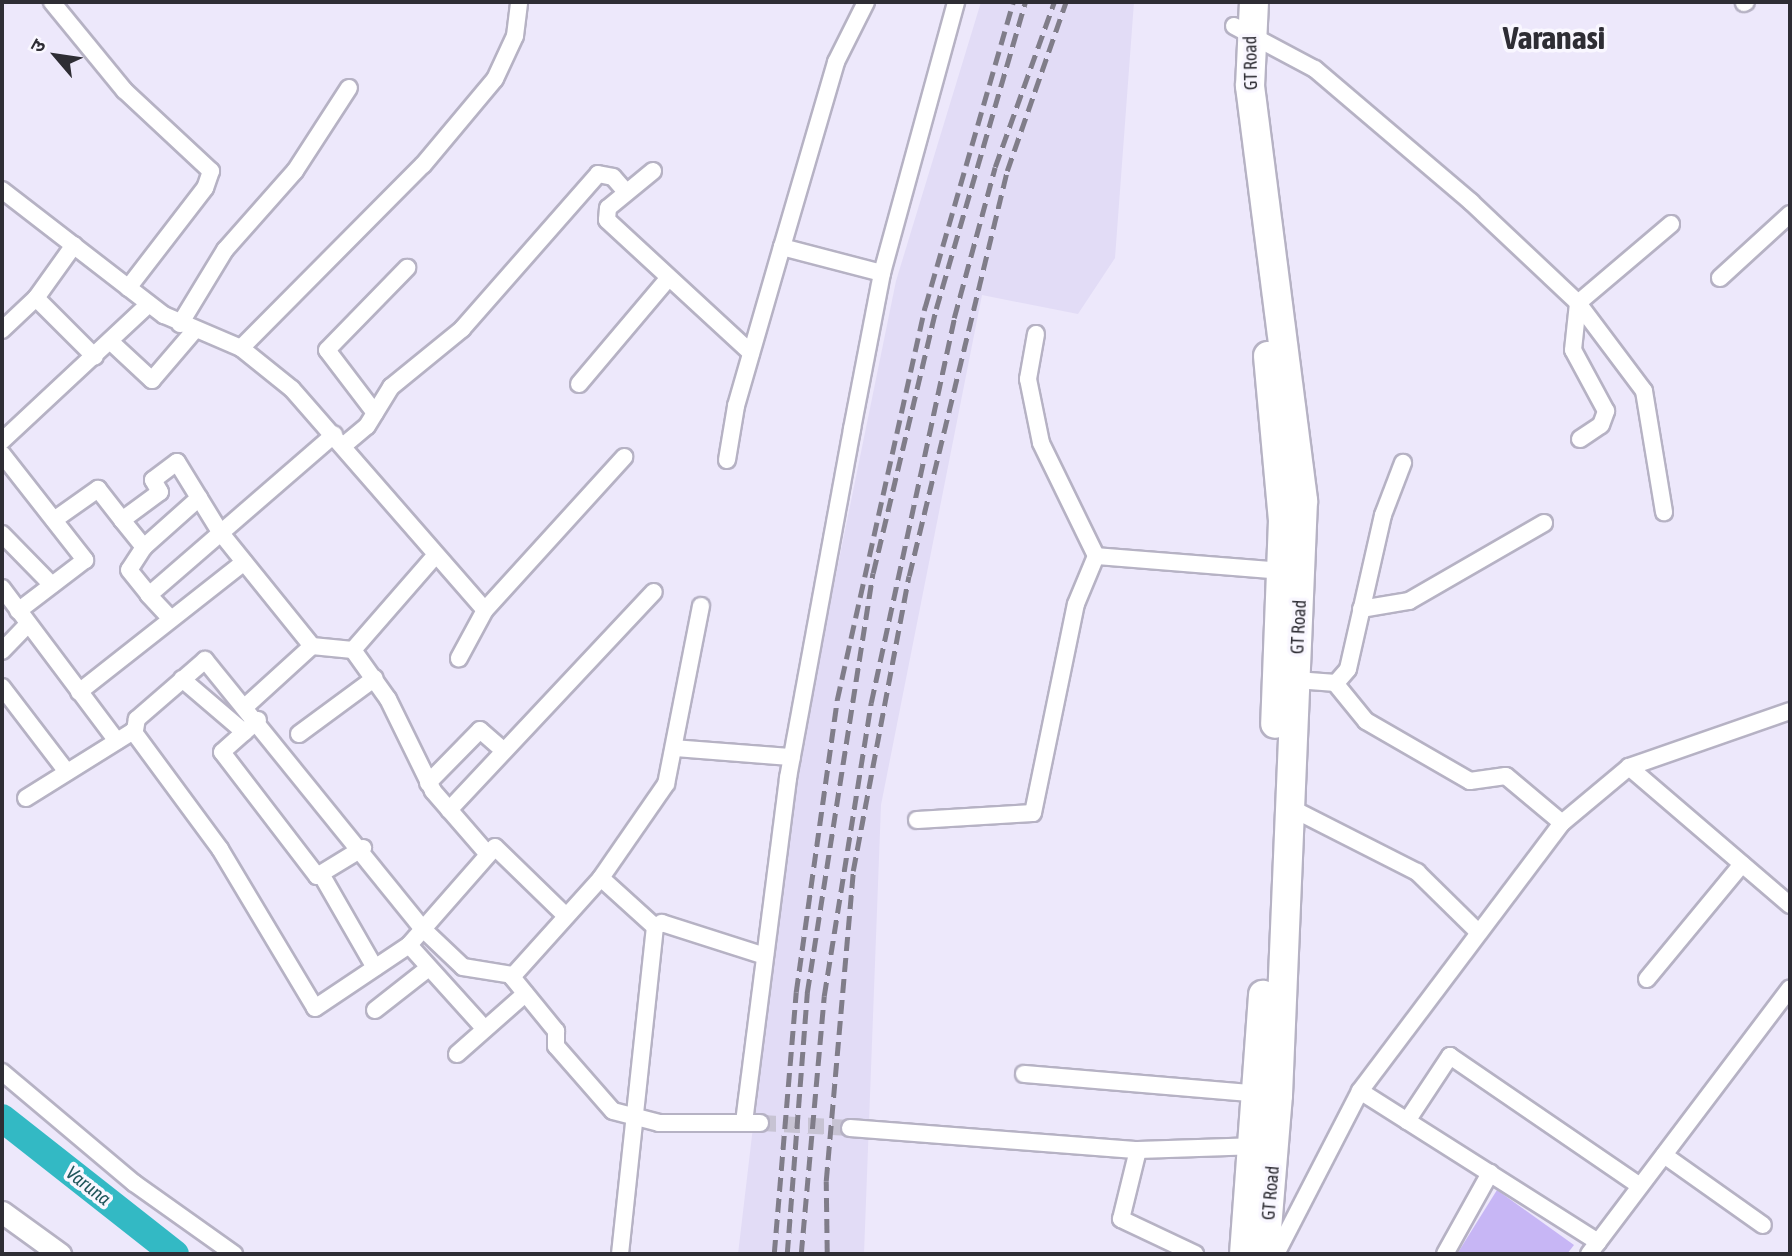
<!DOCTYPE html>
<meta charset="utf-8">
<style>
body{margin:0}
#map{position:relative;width:1792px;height:1256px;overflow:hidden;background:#ede8fb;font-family:"Asap Condensed","Noto Sans Devanagari",sans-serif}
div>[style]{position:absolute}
.built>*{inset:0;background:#e2dcf6}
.river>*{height:28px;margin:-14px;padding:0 14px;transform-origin:14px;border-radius:14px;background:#33b9c4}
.building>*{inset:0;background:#c7b6f5}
.street-tunnel>*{height:16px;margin-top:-8px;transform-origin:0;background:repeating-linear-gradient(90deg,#c7c3d3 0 16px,transparent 0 24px)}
.roads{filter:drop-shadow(2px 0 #b6b2c4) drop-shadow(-2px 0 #b6b2c4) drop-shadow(0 2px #b6b2c4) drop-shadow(0 -2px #b6b2c4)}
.street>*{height:16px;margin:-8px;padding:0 8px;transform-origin:8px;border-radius:8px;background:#fff}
.secondary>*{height:21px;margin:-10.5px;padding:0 10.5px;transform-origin:10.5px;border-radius:10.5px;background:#fff}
.highway>*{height:28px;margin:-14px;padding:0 14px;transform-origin:14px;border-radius:14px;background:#fff}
.rail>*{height:4.5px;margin-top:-2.25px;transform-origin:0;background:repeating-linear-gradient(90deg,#807d89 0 14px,transparent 0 21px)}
span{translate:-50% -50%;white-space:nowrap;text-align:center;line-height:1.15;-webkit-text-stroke:7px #f9f7ff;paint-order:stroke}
.street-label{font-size:18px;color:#2e2d34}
.water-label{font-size:19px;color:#22575c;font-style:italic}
.town-label{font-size:32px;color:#2e2d34;font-weight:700}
.frame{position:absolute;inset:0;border:4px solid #2e2d34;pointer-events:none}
.north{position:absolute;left:21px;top:21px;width:70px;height:70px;-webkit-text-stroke:5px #f9f7ff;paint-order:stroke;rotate:299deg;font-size:19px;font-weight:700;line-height:28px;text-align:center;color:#2e2d34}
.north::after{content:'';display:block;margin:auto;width:24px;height:32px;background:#2e2d34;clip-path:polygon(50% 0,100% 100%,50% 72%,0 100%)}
</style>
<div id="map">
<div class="built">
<div style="clip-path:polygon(981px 2px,1134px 2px,1115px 258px,1078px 314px,982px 295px,881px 805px,864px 1254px,738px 1254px,794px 780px,896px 281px)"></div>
</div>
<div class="river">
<div style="left:2px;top:1118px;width:220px;rotate:38.2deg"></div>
</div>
<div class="building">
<div style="clip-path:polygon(1497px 1190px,1574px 1245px,1567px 1254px,1457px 1254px)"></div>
</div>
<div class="street-tunnel">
<div style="left:760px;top:1123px;width:90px;rotate:3.2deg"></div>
</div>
<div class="roads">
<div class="street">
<div style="left:52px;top:2px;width:114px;rotate:50.7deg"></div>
<div style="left:124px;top:90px;width:119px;rotate:43deg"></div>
<div style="left:211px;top:171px;width:18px;rotate:109deg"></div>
<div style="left:205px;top:188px;width:126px;rotate:127.6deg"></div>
<div style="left:1744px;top:3px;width:2px;rotate:-27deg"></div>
<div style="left:1234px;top:26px;width:92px;rotate:28deg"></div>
<div style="left:1315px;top:69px;width:205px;rotate:40.4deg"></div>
<div style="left:1471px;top:202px;width:147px;rotate:43.3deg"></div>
<div style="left:1578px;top:303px;width:110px;rotate:53.1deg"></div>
<div style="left:1644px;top:391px;width:123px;rotate:80.6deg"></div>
<div style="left:653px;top:171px;width:58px;rotate:140.6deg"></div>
<div style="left:608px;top:208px;width:12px;rotate:95deg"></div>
<div style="left:607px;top:220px;width:196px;rotate:42.7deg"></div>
<div style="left:2px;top:190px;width:205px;rotate:37.7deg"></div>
<div style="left:164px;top:315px;width:84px;rotate:23.2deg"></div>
<div style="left:241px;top:348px;width:65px;rotate:38.8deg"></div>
<div style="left:292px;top:389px;width:293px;rotate:48.9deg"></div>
<div style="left:485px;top:610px;width:55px;rotate:118.4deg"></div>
<div style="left:74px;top:245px;width:65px;rotate:125.6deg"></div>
<div style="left:36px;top:298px;width:83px;rotate:45deg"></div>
<div style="left:782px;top:247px;width:193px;rotate:-73.7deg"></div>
<div style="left:836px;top:62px;width:67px;rotate:-63.4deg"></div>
<div style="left:1720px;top:278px;width:95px;rotate:-42.4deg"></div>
<div style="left:180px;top:324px;width:87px;rotate:-58.7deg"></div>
<div style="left:225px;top:250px;width:106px;rotate:-48.5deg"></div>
<div style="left:295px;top:171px;width:99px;rotate:-57deg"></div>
<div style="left:2px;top:330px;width:47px;rotate:-43.3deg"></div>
<div style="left:1036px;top:334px;width:46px;rotate:100.1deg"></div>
<div style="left:1028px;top:379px;width:65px;rotate:78.5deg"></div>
<div style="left:1041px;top:443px;width:126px;rotate:64deg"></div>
<div style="left:111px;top:342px;width:56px;rotate:42.8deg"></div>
<div style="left:152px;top:380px;width:65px;rotate:-49.4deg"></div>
<div style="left:241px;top:348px;width:258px;rotate:-45.2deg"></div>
<div style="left:423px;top:165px;width:112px;rotate:-50.1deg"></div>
<div style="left:495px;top:79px;width:47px;rotate:-65.1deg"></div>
<div style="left:515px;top:36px;width:34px;rotate:-83deg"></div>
<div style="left:579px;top:384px;width:136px;rotate:-49.8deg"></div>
<div style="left:375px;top:413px;width:79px;rotate:-127.3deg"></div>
<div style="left:327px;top:350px;width:115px;rotate:-45.7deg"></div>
<div style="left:1580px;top:439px;width:25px;rotate:-34deg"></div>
<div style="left:1601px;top:425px;width:15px;rotate:-70deg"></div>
<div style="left:1606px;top:411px;width:69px;rotate:-118.4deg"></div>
<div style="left:1573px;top:350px;width:47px;rotate:-83.9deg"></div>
<div style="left:1578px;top:303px;width:122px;rotate:-40.3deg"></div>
<div style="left:2px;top:441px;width:201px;rotate:-43deg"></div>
<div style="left:343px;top:446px;width:31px;rotate:-40deg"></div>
<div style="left:367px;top:426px;width:46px;rotate:-58.4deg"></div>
<div style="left:391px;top:387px;width:92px;rotate:-39.2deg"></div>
<div style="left:462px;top:329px;width:206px;rotate:-48.7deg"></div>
<div style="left:598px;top:174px;width:15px;rotate:11deg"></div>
<div style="left:613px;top:177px;width:20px;rotate:49deg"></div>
<div style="left:2px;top:454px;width:135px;rotate:51.9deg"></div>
<div style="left:85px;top:560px;width:84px;rotate:142.7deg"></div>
<div style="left:727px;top:460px;width:55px;rotate:-80.5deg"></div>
<div style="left:736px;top:406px;width:166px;rotate:-73.9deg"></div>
<div style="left:782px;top:247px;width:103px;rotate:14.6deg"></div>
<div style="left:54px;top:520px;width:54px;rotate:-35.2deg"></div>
<div style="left:98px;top:489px;width:39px;rotate:52deg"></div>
<div style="left:122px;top:520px;width:47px;rotate:-36.4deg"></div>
<div style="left:160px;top:492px;width:14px;rotate:-120deg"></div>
<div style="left:153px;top:480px;width:30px;rotate:-37deg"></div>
<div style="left:177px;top:462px;width:82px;rotate:58.4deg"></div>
<div style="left:220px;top:532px;width:146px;rotate:51.1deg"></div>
<div style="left:312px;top:646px;width:41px;rotate:5.6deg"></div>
<div style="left:122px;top:520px;width:35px;rotate:51deg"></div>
<div style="left:144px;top:547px;width:74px;rotate:-41.7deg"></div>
<div style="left:2px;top:534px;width:71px;rotate:45.6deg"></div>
<div style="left:144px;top:547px;width:27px;rotate:123deg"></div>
<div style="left:129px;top:570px;width:32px;rotate:51deg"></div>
<div style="left:434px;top:557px;width:123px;rotate:131.1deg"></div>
<div style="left:353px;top:650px;width:60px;rotate:54.5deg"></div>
<div style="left:388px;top:699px;width:102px;rotate:63.9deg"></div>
<div style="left:433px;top:791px;width:81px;rotate:49deg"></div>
<div style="left:2px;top:588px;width:191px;rotate:53.1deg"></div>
<div style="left:701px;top:606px;width:181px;rotate:101.1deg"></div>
<div style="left:666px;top:784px;width:114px;rotate:124.7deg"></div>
<div style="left:601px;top:878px;width:133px;rotate:132deg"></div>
<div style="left:512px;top:977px;width:70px;rotate:50.8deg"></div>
<div style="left:556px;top:1031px;width:15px;rotate:90deg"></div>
<div style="left:556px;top:1046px;width:86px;rotate:48.8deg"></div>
<div style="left:613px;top:1111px;width:48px;rotate:14.6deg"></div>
<div style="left:659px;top:1123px;width:101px"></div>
<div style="left:1361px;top:609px;width:49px;rotate:-9.5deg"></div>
<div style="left:1409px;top:601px;width:156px;rotate:-30deg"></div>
<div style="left:485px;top:610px;width:207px;rotate:-47.7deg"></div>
<div style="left:171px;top:619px;width:33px;rotate:-133deg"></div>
<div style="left:149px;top:595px;width:245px;rotate:-40.9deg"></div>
<div style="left:2px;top:651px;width:37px;rotate:-46deg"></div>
<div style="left:182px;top:679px;width:82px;rotate:40.5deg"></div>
<div style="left:1296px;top:680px;width:40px;rotate:4.3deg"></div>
<div style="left:1336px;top:683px;width:18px;rotate:-49deg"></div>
<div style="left:1348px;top:669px;width:158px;rotate:-77.2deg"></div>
<div style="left:1383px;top:515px;width:56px;rotate:-69deg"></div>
<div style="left:1335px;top:683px;width:49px;rotate:50.8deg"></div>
<div style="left:1366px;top:721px;width:120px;rotate:30deg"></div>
<div style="left:1470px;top:781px;width:36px;rotate:-8deg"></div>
<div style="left:1506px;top:776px;width:73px;rotate:40deg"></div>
<div style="left:2px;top:687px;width:107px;rotate:52.6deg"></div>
<div style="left:79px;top:692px;width:210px;rotate:-38.2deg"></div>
<div style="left:246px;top:706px;width:89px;rotate:-42.3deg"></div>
<div style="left:258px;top:720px;width:48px;rotate:138.4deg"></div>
<div style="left:222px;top:752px;width:156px;rotate:52.5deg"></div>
<div style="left:317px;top:876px;width:54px;rotate:-31.3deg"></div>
<div style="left:133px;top:731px;width:147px;rotate:53.6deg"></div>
<div style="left:220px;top:849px;width:185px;rotate:59.1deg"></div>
<div style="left:315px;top:1008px;width:113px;rotate:-33.8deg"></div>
<div style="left:409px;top:945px;width:130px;rotate:-48.7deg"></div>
<div style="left:495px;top:847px;width:99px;rotate:44.2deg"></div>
<div style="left:299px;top:734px;width:94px;rotate:-36.4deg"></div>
<div style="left:674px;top:748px;width:118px;rotate:4.4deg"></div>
<div style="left:1629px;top:767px;width:212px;rotate:40.6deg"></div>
<div style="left:428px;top:783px;width:74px;rotate:-45.5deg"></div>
<div style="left:480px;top:730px;width:30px;rotate:41deg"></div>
<div style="left:26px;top:798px;width:128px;rotate:-32deg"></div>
<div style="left:135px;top:730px;width:11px;rotate:-80deg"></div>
<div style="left:137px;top:719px;width:90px;rotate:-40.9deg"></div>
<div style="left:205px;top:660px;width:346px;rotate:51deg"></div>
<div style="left:423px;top:929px;width:55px;rotate:43.5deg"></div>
<div style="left:463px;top:967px;width:51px;rotate:9.1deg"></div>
<div style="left:1289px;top:807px;width:144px;rotate:26.9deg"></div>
<div style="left:1417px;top:872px;width:86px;rotate:44.5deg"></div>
<div style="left:449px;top:810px;width:299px;rotate:-46.8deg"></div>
<div style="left:917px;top:820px;width:116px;rotate:-3.5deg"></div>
<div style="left:1033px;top:813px;width:213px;rotate:-78.4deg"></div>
<div style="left:1076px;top:604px;width:52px;rotate:-67.4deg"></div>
<div style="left:1096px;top:556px;width:186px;rotate:4.6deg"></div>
<div style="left:321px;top:874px;width:108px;rotate:60.1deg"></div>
<div style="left:601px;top:878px;width:73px;rotate:42.2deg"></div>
<div style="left:409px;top:945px;width:112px;rotate:47.9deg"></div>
<div style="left:1647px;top:979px;width:149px;rotate:-50.4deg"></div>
<div style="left:375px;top:1010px;width:65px;rotate:-38.1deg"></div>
<div style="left:457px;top:1054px;width:91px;rotate:-41.4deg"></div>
<div style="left:2px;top:1072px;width:172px;rotate:40.1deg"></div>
<div style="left:134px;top:1183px;width:123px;rotate:35.4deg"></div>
<div style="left:1024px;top:1074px;width:239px;rotate:4.8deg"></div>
<div style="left:1360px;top:1091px;width:282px;rotate:32.4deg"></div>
<div style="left:1407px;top:1121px;width:78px;rotate:-56.5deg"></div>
<div style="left:1450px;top:1056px;width:230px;rotate:34.4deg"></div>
<div style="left:744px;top:1122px;width:347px;rotate:-82.7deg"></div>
<div style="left:788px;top:778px;width:355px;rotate:-79.6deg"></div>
<div style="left:852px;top:429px;width:159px;rotate:-79.1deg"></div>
<div style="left:882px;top:273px;width:281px;rotate:-74.7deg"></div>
<div style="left:850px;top:1128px;width:289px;rotate:4.4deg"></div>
<div style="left:1138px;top:1150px;width:121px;rotate:-1.9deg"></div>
<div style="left:1138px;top:1150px;width:71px;rotate:103.8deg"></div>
<div style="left:1121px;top:1219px;width:82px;rotate:25.3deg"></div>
<div style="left:1664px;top:1155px;width:121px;rotate:35.3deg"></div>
<div style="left:620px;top:1254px;width:329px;rotate:-83.9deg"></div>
<div style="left:655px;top:927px;width:8px;rotate:-30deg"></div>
<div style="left:662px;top:923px;width:108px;rotate:17.8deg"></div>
<div style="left:1276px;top:1254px;width:183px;rotate:-62.7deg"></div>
<div style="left:1360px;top:1091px;width:336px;rotate:-53deg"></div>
<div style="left:1562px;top:823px;width:87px;rotate:-39.9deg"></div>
<div style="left:1629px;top:767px;width:170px;rotate:-19.2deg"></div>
<div style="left:1445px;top:1254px;width:93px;rotate:-60.9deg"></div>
<div style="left:1589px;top:1254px;width:333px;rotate:-52.9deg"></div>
</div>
<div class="secondary">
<div style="left:2px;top:1212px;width:72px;rotate:35.9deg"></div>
</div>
<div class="highway">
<div style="left:1254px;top:2px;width:84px;rotate:92.7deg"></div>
<div style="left:1250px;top:86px;width:418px;rotate:82.7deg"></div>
<div style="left:1303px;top:501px;width:595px;rotate:92.41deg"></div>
<div style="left:1278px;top:1095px;width:160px;rotate:94.7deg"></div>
<div style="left:1268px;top:356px;width:165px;rotate:84.8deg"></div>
<div style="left:1283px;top:520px;width:204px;rotate:92.2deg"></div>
<div style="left:1244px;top:1254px;width:260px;rotate:-85.8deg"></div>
</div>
</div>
<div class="rail">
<div style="left:774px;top:1254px;width:263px;rotate:-85.2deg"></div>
<div style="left:796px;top:992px;width:295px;rotate:-82deg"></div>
<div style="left:837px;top:700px;width:403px;rotate:-77.4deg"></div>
<div style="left:925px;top:307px;width:317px;rotate:-73.9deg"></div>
<div style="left:787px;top:1254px;width:262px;rotate:-85.6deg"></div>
<div style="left:807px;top:993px;width:425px;rotate:-81.1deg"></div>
<div style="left:873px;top:573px;width:271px;rotate:-76.6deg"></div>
<div style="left:936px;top:309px;width:320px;rotate:-73.8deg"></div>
<div style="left:801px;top:1254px;width:259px;rotate:-84.9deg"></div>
<div style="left:824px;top:996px;width:297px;rotate:-80.9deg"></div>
<div style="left:871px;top:703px;width:394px;rotate:-77.8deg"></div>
<div style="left:954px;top:318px;width:156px;rotate:-74.8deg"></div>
<div style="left:995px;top:167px;width:175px;rotate:-70.3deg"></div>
<div style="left:827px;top:1254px;width:73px;rotate:-90.8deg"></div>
<div style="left:826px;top:1181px;width:311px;rotate:-85deg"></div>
<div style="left:853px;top:871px;width:300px;rotate:-79.3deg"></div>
<div style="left:909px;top:576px;width:417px;rotate:-76.4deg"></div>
<div style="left:1007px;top:171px;width:179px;rotate:-70.8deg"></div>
</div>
<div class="street-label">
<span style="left:1251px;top:63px;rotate:-91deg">GT Road</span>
<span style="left:1299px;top:627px;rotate:-87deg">GT Road</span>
<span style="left:1271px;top:1193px;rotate:-85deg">GT Road</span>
</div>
<div class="water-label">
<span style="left:88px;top:1186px;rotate:38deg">Varuna</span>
</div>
<div class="town-label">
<span style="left:1554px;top:38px">Varanasi</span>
</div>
<div class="frame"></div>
<div class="north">उ</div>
</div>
